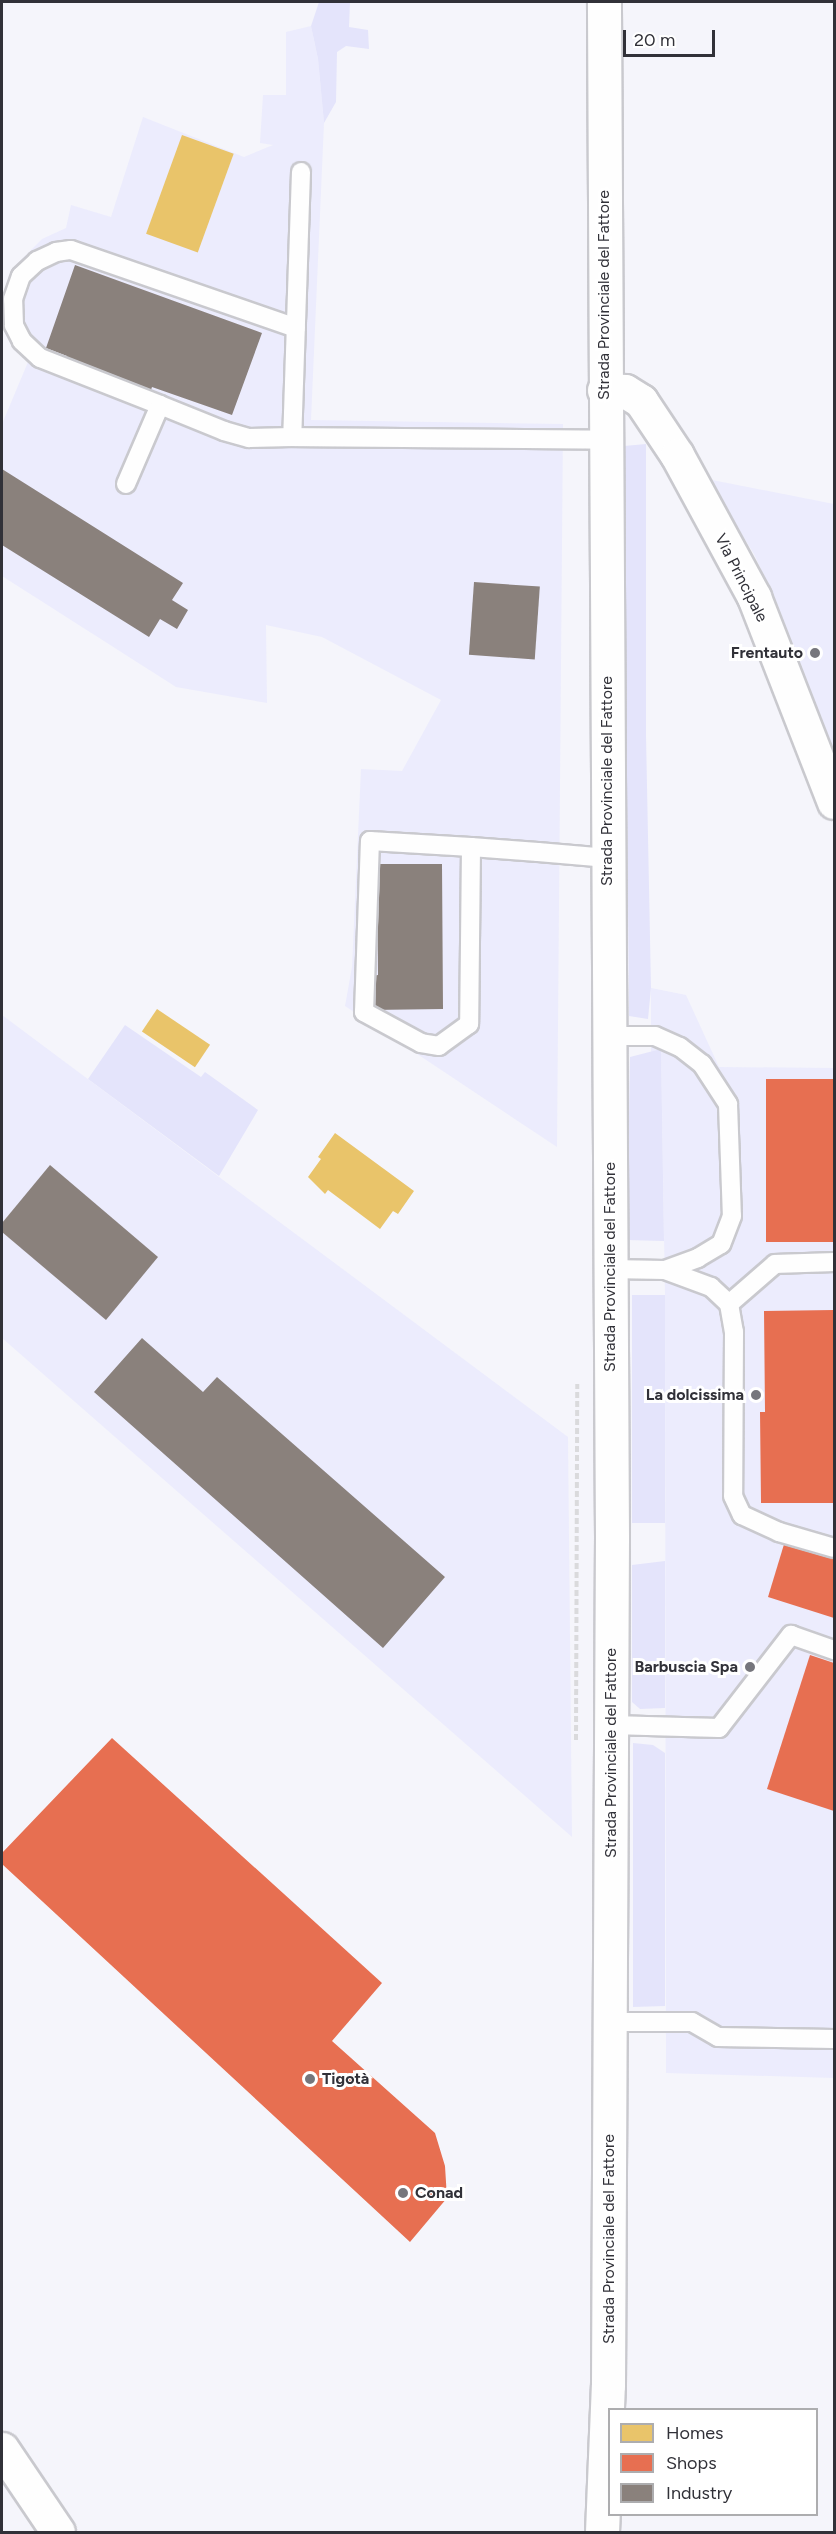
<!DOCTYPE html>
<meta charset="utf-8">
<style>
body{margin:0}
#map{position:relative;width:836px;height:2534px;overflow:hidden;background:#f5f5fb;font-family:Figtree,sans-serif}
div>[style]{position:absolute}
.built>*{inset:0;background:#ececfd}
.green>*{inset:0;background:#e4e4fb;transform-origin:0 0}
.homes>*{inset:0;background:#e9c46a;transform-origin:0 0}
.shops>*{inset:0;background:#e76f51;transform-origin:0 0}
.industry>*{inset:0;background:#8a817c;transform-origin:0 0}
.path>*{height:4px;margin-top:-2px;transform-origin:0;background:repeating-linear-gradient(90deg,#dadadc 0 6px,transparent 0 9px)}
.roads{filter:drop-shadow(2px 0 #c9c9ce) drop-shadow(-2px 0 #c9c9ce) drop-shadow(0 2px #c9c9ce) drop-shadow(0 -2px #c9c9ce)}
.lane>*{height:18px;margin:-9px;padding:0 9px;transform-origin:9px;border-radius:9px;background:#fefefe}
.street>*{height:33px;margin:-16.5px;padding:0 16.5px;transform-origin:16.5px;border-radius:16.5px;background:#fefefe}
.secondary>*{height:33px;margin:-16.5px;padding:0 16.5px;transform-origin:16.5px;border-radius:16.5px;background:#fefefe}
.dots>*{width:16px;height:16px;translate:-50% -50%;box-sizing:border-box;border:3px solid #fff;border-radius:50%}
span{translate:-50% -50%;white-space:nowrap;text-align:center;line-height:1.15;-webkit-text-stroke:6px #fff;paint-order:stroke}
.street-label{font-size:16px;color:#313138}
.poi-label{font-size:16px;color:#313138;font-weight:700}
.right{translate:-100% -50%;text-align:right}
.left{translate:0 -50%;text-align:left}
.frame{position:absolute;inset:0;border:3px solid #313138;pointer-events:none}
.legend{position:absolute;left:608px;top:2408px;width:210px;height:108px;box-sizing:border-box;background:#fff;border:2px solid #adadaf;margin:0;padding:8px 10px;list-style:none;font-size:18px;color:#313138}
.legend li{display:flex;align-items:center;gap:12px;height:30px}
.legend b{width:30px;border:2px solid #adadaf}
.scale{position:absolute;left:623px;top:30px;width:92px;height:27px;box-sizing:border-box;border:3px solid #313138;border-top:0;padding-left:8px;font-size:18px;line-height:21px;white-space:nowrap;color:#313138;-webkit-text-stroke:4px #fff;paint-order:stroke}
</style>
<div id="map">
<div class="built">
<div style="clip-path:polygon(311px 26px,318px 59px,324px 123px,311px 420px,563px 424px,557px 1147px,345px 1006px,352px 967px,361px 769px,402px 771px,441px 700px,322px 637px,266px 625px,267px 703px,176px 687px,2px 576px,2px 424px,28px 362px,12px 344px,5px 315px,7px 288px,17px 264px,42px 239px,66px 228px,71px 205px,111px 217px,143px 117px,244px 157px,273px 145px,260px 143px,263px 95px,286px 95px,286px 32px)"></div>
<div style="clip-path:polygon(707px 479px,834px 504px,834px 766px,778px 606px,754px 554px)"></div>
<div style="clip-path:polygon(651px 988px,686px 995px,719px 1067px,834px 1068px,834px 2078px,666px 2073px,665px 1295px,661px 1049px,651px 1052px)"></div>
<div style="clip-path:polygon(2px 1015px,568px 1437px,572px 1837px,2px 1338px)"></div>
</div>
<div class="green">
<div style="clip-path:polygon(319px 2px,350px 2px,349px 27px,368px 30px,369px 49px,346px 46px,337px 52px,336px 102px,324px 123px,318px 59px,311px 26px)"></div>
<div style="clip-path:polygon(646px 444px,646px 735px,651px 988px,648px 1019px,629px 1016px,624px 446px)"></div>
<div style="clip-path:polygon(125px 1025px,201px 1077px,205px 1072px,258px 1110px,219px 1176px,88px 1079px)"></div>
<div style="clip-path:polygon(661px 1049px,664px 1241px,627px 1240px,630px 1057px)"></div>
<div style="left:665px;top:1295px;width:228px;height:33px;rotate:90deg"></div>
<div style="clip-path:polygon(665px 1561px,665px 1708px,640px 1709px,632px 1702px,632px 1565px)"></div>
<div style="clip-path:polygon(633px 1743px,653px 1745px,665px 1753px,665px 2006px,633px 2007px)"></div>
</div>
<div class="homes">
<div style="left:182px;top:135px;width:55px;height:105px;rotate:20deg"></div>
<div style="left:157px;top:1009px;width:64px;height:27px;rotate:34deg"></div>
<div style="clip-path:polygon(335px 1133px,414px 1191px,398px 1214px,393px 1211px,380px 1229px,328px 1190px,325px 1194px,308px 1177px,321px 1159px,318px 1157px)"></div>
</div>
<div class="shops">
<div style="left:834px;top:1079px;width:163px;height:68px;rotate:90deg"></div>
<div style="clip-path:polygon(834px 1310px,834px 1503px,761px 1503px,760px 1412px,765px 1412px,764px 1311px)"></div>
<div style="clip-path:polygon(785px 1541px,834px 1557px,834px 1618px,768px 1597px)"></div>
<div style="clip-path:polygon(810px 1655px,834px 1663px,834px 1811px,767px 1789px)"></div>
<div style="clip-path:polygon(112px 1738px,382px 1983px,332px 2041px,435px 2133px,445px 2166px,447px 2198px,410px 2242px,2px 1864px,2px 1853px)"></div>
</div>
<div class="industry">
<div style="clip-path:polygon(75px 265px,262px 333px,232px 415px,152px 387px,150px 393px,64px 362px,67px 356px,46px 348px)"></div>
<div style="clip-path:polygon(2px 469px,183px 583px,172px 600px,188px 610px,177px 629px,160px 619px,149px 637px,2px 545px)"></div>
<div style="left:474px;top:582px;width:66px;height:73px;rotate:4deg"></div>
<div style="clip-path:polygon(377px 864px,442px 864px,443px 1009px,372px 1010px,372px 976px,378px 975px)"></div>
<div style="clip-path:polygon(50px 1165px,158px 1257px,106px 1320px,2px 1232px,2px 1223px)"></div>
<div style="clip-path:polygon(142px 1338px,203px 1392px,217px 1377px,445px 1577px,383px 1648px,94px 1392px)"></div>
</div>
<div class="path">
<div style="left:576px;top:1740px;width:356px;rotate:-89.8deg"></div>
</div>
<div class="roads">
<div class="lane">
<div style="left:301px;top:172px;width:265px;rotate:91.9deg"></div>
<div style="left:292px;top:437px;width:313px;rotate:0.5deg"></div>
<div style="left:160px;top:405px;width:129px;rotate:-158.6deg"></div>
<div style="left:40px;top:358px;width:25px;rotate:-137deg"></div>
<div style="left:22px;top:341px;width:18px;rotate:-117deg"></div>
<div style="left:14px;top:325px;width:26px;rotate:-92deg"></div>
<div style="left:13px;top:299px;width:24px;rotate:-71deg"></div>
<div style="left:21px;top:276px;width:22px;rotate:-43deg"></div>
<div style="left:37px;top:261px;width:21px;rotate:-25deg"></div>
<div style="left:56px;top:252px;width:15px;rotate:-8deg"></div>
<div style="left:71px;top:250px;width:238px;rotate:19.1deg"></div>
<div style="left:126px;top:484px;width:86px;rotate:-66.7deg"></div>
<div style="left:160px;top:405px;width:69px;rotate:22.1deg"></div>
<div style="left:224px;top:431px;width:26px;rotate:16deg"></div>
<div style="left:249px;top:438px;width:43px;rotate:-1.3deg"></div>
<div style="left:471px;top:847px;width:177px;rotate:90.6deg"></div>
<div style="left:469px;top:1024px;width:37px;rotate:144deg"></div>
<div style="left:439px;top:1046px;width:18px;rotate:-171deg"></div>
<div style="left:421px;top:1043px;width:65px;rotate:-151.5deg"></div>
<div style="left:364px;top:1012px;width:171px;rotate:-88deg"></div>
<div style="left:370px;top:841px;width:101px;rotate:3.4deg"></div>
<div style="left:471px;top:847px;width:67px;rotate:4.3deg"></div>
<div style="left:538px;top:852px;width:70px;rotate:4.9deg"></div>
<div style="left:609px;top:1036px;width:46px"></div>
<div style="left:655px;top:1036px;width:27px;rotate:24deg"></div>
<div style="left:680px;top:1047px;width:28px;rotate:38deg"></div>
<div style="left:702px;top:1064px;width:48px;rotate:57deg"></div>
<div style="left:728px;top:1104px;width:112px;rotate:88deg"></div>
<div style="left:732px;top:1216px;width:30px;rotate:111deg"></div>
<div style="left:721px;top:1244px;width:27px;rotate:149deg"></div>
<div style="left:698px;top:1258px;width:35px;rotate:160deg"></div>
<div style="left:610px;top:1269px;width:55px;rotate:1deg"></div>
<div style="left:665px;top:1270px;width:49px;rotate:20.3deg"></div>
<div style="left:711px;top:1287px;width:25px;rotate:43deg"></div>
<div style="left:729px;top:1304px;width:28px;rotate:80deg"></div>
<div style="left:734px;top:1332px;width:164px;rotate:90.3deg"></div>
<div style="left:733px;top:1496px;width:21px;rotate:65deg"></div>
<div style="left:742px;top:1515px;width:41px;rotate:24.7deg"></div>
<div style="left:779px;top:1532px;width:57px;rotate:16.2deg"></div>
<div style="left:729px;top:1304px;width:61px;rotate:-41deg"></div>
<div style="left:775px;top:1264px;width:59px;rotate:-1.9deg"></div>
<div style="left:611px;top:1725px;width:108px;rotate:1.6deg"></div>
<div style="left:719px;top:1728px;width:118px;rotate:-52.3deg"></div>
<div style="left:791px;top:1635px;width:46px;rotate:19.2deg"></div>
<div style="left:610px;top:2022px;width:82px"></div>
<div style="left:692px;top:2022px;width:30px;rotate:30deg"></div>
<div style="left:718px;top:2037px;width:116px;rotate:1deg"></div>
</div>
<div class="street">
<div style="left:604px;top:390px;width:21px;rotate:3deg"></div>
<div style="left:625px;top:391px;width:19px;rotate:32deg"></div>
<div style="left:641px;top:401px;width:65px;rotate:56.3deg"></div>
<div style="left:677px;top:455px;width:162px;rotate:61.5deg"></div>
<div style="left:754px;top:597px;width:220px;rotate:68.7deg"></div>
</div>
<div class="secondary">
<div style="left:2px;top:2449px;width:100px;rotate:56deg"></div>
<div style="left:602px;top:2532px;width:147px;rotate:-87.7deg"></div>
<div style="left:608px;top:2385px;width:847px;rotate:-89.73deg"></div>
<div style="left:612px;top:1538px;width:1536px;rotate:-90.3deg"></div>
</div>
</div>
<div class="dots">
<div style="left:815px;top:653px;background:#76767c"></div>
<div style="left:756px;top:1395px;background:#76767c"></div>
<div style="left:750px;top:1667px;background:#76767c"></div>
<div style="left:310px;top:2079px;background:#76767c"></div>
<div style="left:403px;top:2193px;background:#76767c"></div>
</div>
<div class="street-label">
<span style="left:604px;top:295px;rotate:-90deg">Strada Provinciale del Fattore</span>
<span style="left:741px;top:578px;rotate:63deg">Via Principale</span>
<span style="left:607px;top:781px;rotate:-90deg">Strada Provinciale del Fattore</span>
<span style="left:610px;top:1267px;rotate:-90deg">Strada Provinciale del Fattore</span>
<span style="left:611px;top:1753px;rotate:-90deg">Strada Provinciale del Fattore</span>
<span style="left:609px;top:2239px;rotate:-90deg">Strada Provinciale del Fattore</span>
</div>
<div class="poi-label">
<span class="right" style="left:803px;top:653px">Frentauto</span>
<span class="right" style="left:744px;top:1395px">La dolcissima</span>
<span class="right" style="left:738px;top:1667px">Barbuscia Spa</span>
<span class="left" style="left:322px;top:2079px">Tigotà</span>
<span class="left" style="left:415px;top:2193px">Conad</span>
</div>
<div class="frame"></div>
<ul class="legend">
<li><b style="height:16px;background:#e9c46a"></b>Homes</li>
<li><b style="height:16px;background:#e76f51"></b>Shops</li>
<li><b style="height:16px;background:#8a817c"></b>Industry</li>
</ul>
<div class="scale">20 m</div>
</div>
